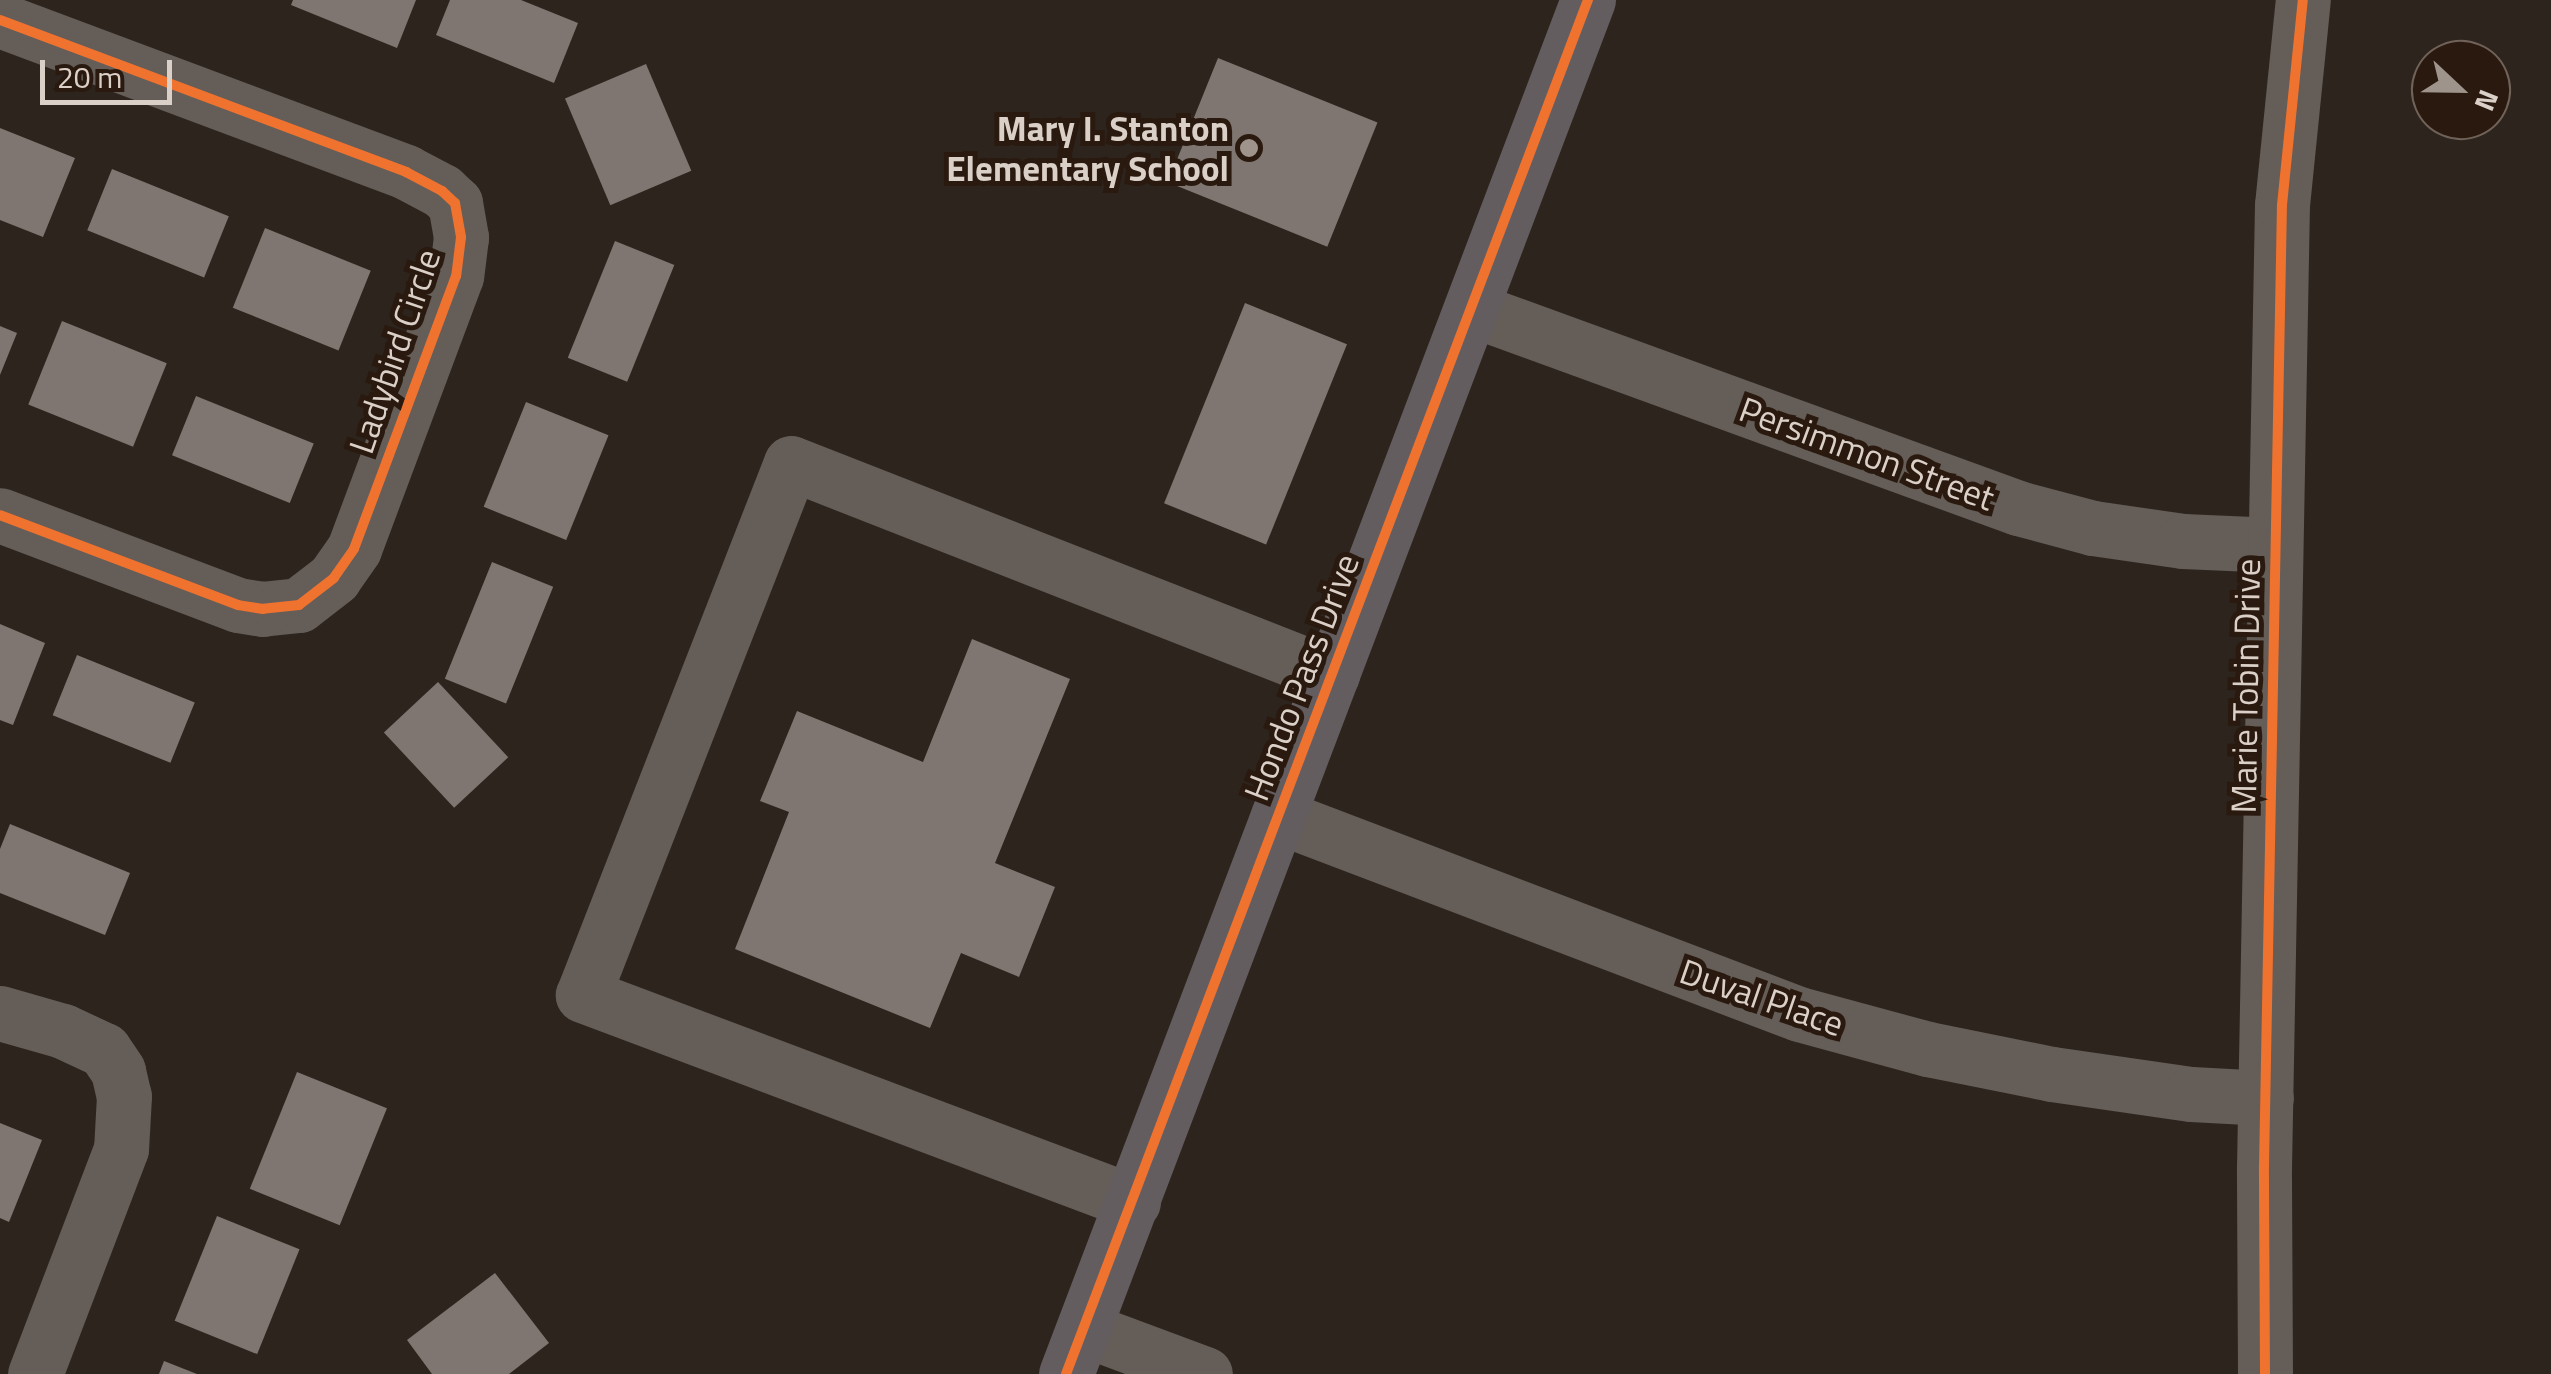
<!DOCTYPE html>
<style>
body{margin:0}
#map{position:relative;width:2551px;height:1374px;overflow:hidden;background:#2d241d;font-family:"Titillium Web",sans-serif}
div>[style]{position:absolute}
.building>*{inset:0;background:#7f7671;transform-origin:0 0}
.minor>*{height:55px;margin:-27.5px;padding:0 27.5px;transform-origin:27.5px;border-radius:27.5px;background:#645d58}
.major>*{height:55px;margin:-27.5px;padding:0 27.5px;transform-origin:27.5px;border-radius:27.5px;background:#645d5f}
.cycleway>*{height:10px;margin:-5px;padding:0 5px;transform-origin:5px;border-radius:5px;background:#ef722f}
.dots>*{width:28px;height:28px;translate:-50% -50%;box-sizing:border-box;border:5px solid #29190e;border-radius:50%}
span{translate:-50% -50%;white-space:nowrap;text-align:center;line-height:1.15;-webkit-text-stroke:10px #29190e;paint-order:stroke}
.poi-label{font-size:35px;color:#dbd0c8;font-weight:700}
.right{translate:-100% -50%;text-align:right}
.street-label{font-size:35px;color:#dbd0c8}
.north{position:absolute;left:2411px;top:40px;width:100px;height:100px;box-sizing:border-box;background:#29190e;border:2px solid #706258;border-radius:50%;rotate:112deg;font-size:28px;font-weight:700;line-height:40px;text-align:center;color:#dbd0c8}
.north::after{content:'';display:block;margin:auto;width:35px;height:45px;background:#9e948c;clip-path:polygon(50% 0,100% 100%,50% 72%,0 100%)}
.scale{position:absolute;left:40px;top:60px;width:132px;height:45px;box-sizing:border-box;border:5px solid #dbd0c8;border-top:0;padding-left:12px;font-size:30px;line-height:35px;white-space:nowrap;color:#dbd0c8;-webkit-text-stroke:8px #29190e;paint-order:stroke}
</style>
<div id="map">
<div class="building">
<div style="clip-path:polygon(293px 0,416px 0,397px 48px,291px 5px)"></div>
<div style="clip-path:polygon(450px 0,521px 0,578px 23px,554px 83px,436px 35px)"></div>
<div style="left:1218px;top:58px;width:172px;height:134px;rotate:22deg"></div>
<div style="left:646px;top:64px;width:116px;height:88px;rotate:67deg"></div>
<div style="clip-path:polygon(0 128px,75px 158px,43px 237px,0 220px)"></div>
<div style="left:112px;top:169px;width:126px;height:66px;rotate:22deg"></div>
<div style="left:265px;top:228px;width:114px;height:86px;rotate:22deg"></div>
<div style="left:615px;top:241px;width:64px;height:126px;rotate:22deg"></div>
<div style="left:1245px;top:303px;width:110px;height:216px;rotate:22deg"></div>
<div style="left:62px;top:321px;width:113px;height:90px;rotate:22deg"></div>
<div style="clip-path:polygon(0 326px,17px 333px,0 375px)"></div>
<div style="left:196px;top:396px;width:127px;height:64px;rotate:22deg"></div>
<div style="left:526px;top:402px;width:89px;height:113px;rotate:22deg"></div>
<div style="left:492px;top:562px;width:66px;height:126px;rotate:22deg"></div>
<div style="clip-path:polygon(0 624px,45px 643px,13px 725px,0 720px)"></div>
<div style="clip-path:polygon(972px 639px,1070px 679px,995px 863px,1055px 887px,1019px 977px,961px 953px,930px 1028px,735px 949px,789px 812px,760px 801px,797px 711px,923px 762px)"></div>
<div style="left:77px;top:655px;width:127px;height:65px;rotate:22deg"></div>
<div style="left:438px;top:682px;width:103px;height:74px;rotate:47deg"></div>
<div style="clip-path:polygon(10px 824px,130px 873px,105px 935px,0 893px,0 849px)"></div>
<div style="left:297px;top:1072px;width:97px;height:126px;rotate:22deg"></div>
<div style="clip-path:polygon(0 1123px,42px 1140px,9px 1222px,0 1218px)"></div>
<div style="left:217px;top:1216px;width:89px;height:113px;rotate:22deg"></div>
<div style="clip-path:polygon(495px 1273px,549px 1343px,509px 1374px,432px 1374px,407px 1340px)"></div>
<div style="clip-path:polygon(164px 1361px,197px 1374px,159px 1374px)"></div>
</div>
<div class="minor">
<div style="left:0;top:20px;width:434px;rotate:20.5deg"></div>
<div style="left:406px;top:172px;width:41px;rotate:27.8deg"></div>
<div style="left:442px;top:191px;width:18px;rotate:43deg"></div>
<div style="left:455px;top:203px;width:35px;rotate:80deg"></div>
<div style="left:461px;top:237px;width:39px;rotate:97deg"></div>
<div style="left:456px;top:276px;width:291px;rotate:110.5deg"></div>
<div style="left:354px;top:549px;width:35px;rotate:125deg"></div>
<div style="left:334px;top:578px;width:44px;rotate:142.4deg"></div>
<div style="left:299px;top:605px;width:36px;rotate:174deg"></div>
<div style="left:263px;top:609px;width:25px;rotate:-171deg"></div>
<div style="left:238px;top:605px;width:254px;rotate:-159.3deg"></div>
<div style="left:1471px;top:309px;width:582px;rotate:19.99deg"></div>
<div style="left:2018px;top:508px;width:78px;rotate:14.9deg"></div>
<div style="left:2093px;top:528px;width:91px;rotate:8.2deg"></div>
<div style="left:2183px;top:541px;width:92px;rotate:2.5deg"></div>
<div style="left:1278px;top:816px;width:557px;rotate:20.81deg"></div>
<div style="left:1799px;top:1014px;width:134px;rotate:15.2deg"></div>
<div style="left:1928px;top:1049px;width:126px;rotate:11.4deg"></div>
<div style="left:2052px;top:1074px;width:140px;rotate:8.2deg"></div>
<div style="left:2191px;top:1094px;width:75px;rotate:3.1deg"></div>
<div style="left:0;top:1013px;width:66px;rotate:15.9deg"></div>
<div style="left:63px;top:1031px;width:45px;rotate:24.9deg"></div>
<div style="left:104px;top:1050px;width:25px;rotate:56deg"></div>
<div style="left:118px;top:1071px;width:26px;rotate:77deg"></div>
<div style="left:124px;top:1096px;width:53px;rotate:93.2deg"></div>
<div style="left:121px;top:1149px;width:241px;rotate:110.9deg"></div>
<div style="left:1133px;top:1202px;width:588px;rotate:-159.38deg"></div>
<div style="left:583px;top:995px;width:571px;rotate:-68.65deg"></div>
<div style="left:791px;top:463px;width:581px;rotate:21.4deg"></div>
<div style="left:1084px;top:1329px;width:129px;rotate:20.4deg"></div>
<div style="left:2265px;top:1374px;width:207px;rotate:-90.3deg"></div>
<div style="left:2264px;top:1167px;width:962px;rotate:-88.93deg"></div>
<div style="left:2282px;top:205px;width:206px;rotate:-84.2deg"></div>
</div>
<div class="major">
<div style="left:1066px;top:1374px;width:1470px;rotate:-69.2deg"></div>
</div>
<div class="cycleway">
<div style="left:0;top:20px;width:434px;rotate:20.5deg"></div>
<div style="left:406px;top:172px;width:41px;rotate:27.8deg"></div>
<div style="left:442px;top:191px;width:18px;rotate:43deg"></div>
<div style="left:455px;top:203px;width:35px;rotate:80deg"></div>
<div style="left:461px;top:237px;width:39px;rotate:97deg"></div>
<div style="left:456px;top:276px;width:291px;rotate:110.5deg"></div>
<div style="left:354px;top:549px;width:35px;rotate:125deg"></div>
<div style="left:334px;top:578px;width:44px;rotate:142.4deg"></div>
<div style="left:299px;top:605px;width:36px;rotate:174deg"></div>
<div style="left:263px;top:609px;width:25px;rotate:-171deg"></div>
<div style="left:238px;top:605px;width:254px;rotate:-159.3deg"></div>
<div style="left:1066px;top:1374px;width:1470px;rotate:-69.2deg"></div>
<div style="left:2265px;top:1374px;width:207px;rotate:-90.3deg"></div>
<div style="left:2264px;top:1167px;width:962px;rotate:-88.93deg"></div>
<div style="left:2282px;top:205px;width:206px;rotate:-84.2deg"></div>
</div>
<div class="dots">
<div style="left:1249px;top:148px;background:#9e948c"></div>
</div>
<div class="poi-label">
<span class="right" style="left:1229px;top:148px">Mary I. Stanton<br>Elementary School</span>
</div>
<div class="street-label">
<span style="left:394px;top:351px;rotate:-71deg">Ladybird Circle</span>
<span style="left:1867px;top:453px;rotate:20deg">Persimmon Street</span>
<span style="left:1301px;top:677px;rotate:-69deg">Hondo Pass Drive</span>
<span style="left:2245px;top:686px;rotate:-89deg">Marie Tobin Drive</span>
<span style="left:1762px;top:997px;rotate:19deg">Duval Place</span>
</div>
<div class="north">N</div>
<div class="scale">20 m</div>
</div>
